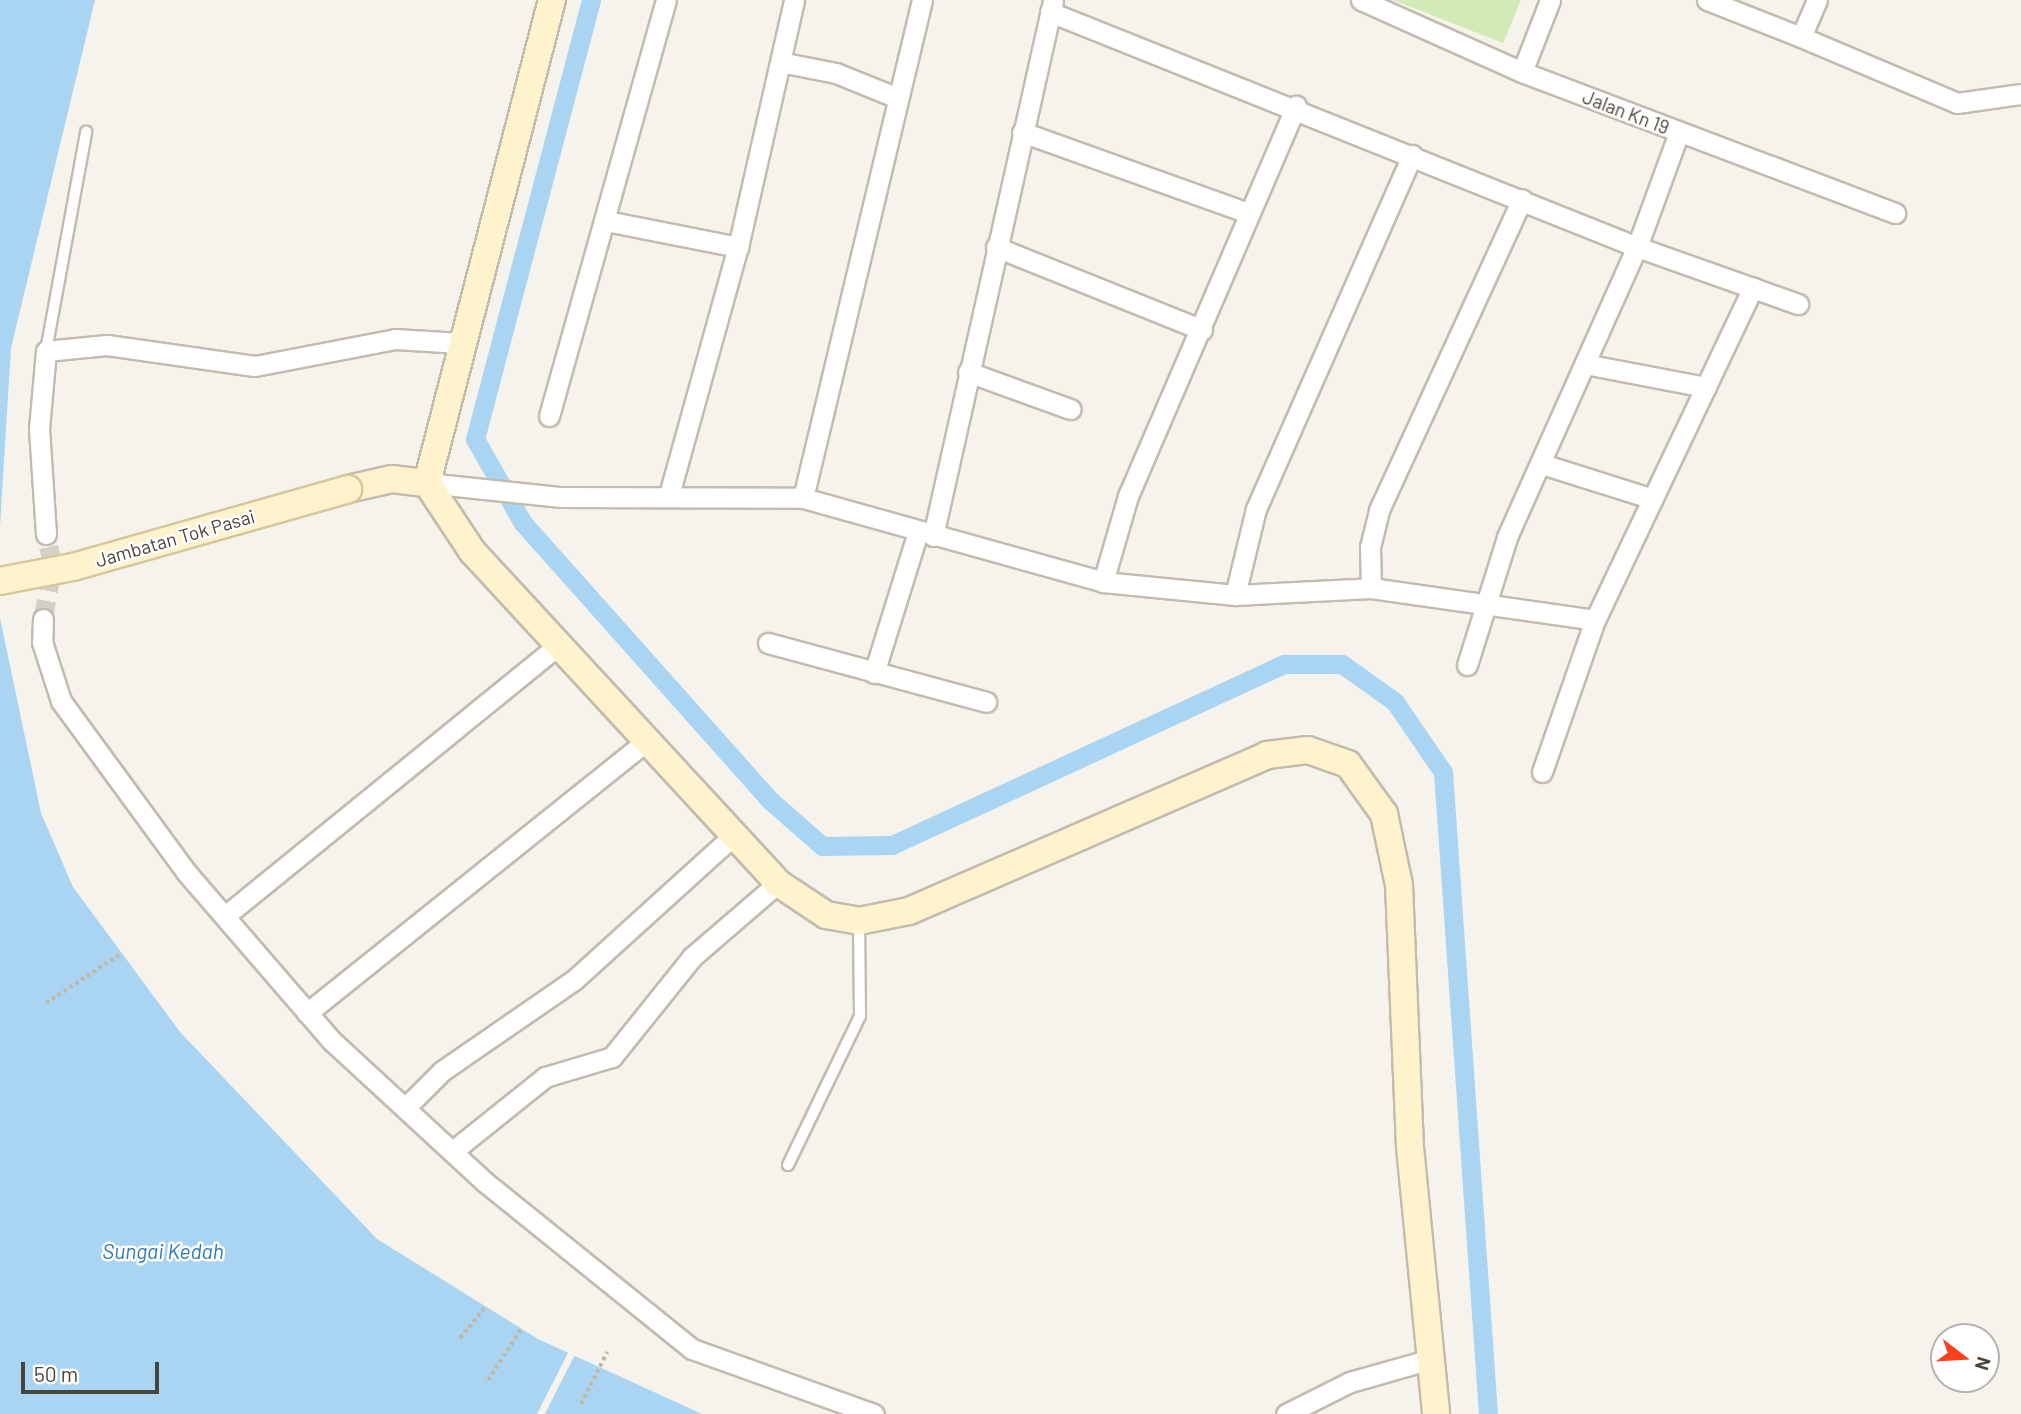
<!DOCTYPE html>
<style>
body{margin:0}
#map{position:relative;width:2021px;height:1414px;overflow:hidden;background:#f6f3ec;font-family:Barlow,sans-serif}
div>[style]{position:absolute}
.green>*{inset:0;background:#d2eab5}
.water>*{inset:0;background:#a9d4f2}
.pier>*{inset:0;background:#f6f3ec;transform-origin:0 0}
.canal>*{height:19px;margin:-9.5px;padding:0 9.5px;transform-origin:9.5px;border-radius:9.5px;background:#a9d4f2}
.street-tunnel>*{height:19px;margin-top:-9.5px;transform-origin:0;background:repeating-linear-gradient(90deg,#d4d0c8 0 19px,transparent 0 29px)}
.path>*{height:3.5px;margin-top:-1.75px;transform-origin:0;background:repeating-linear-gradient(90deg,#c4b79f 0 3.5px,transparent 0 7px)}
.roads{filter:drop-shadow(2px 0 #c2bbae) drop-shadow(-2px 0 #c2bbae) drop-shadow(0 2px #c2bbae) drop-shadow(0 -2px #c2bbae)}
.lane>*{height:10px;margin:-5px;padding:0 5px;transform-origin:5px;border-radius:5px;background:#fff}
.street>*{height:19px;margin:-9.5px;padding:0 9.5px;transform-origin:9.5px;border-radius:9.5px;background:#fff}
.secondary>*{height:26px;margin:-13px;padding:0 13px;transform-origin:13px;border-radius:13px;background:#fff3cd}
.bridges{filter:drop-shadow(2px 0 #d6c79b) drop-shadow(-2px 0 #d6c79b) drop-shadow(0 2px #d6c79b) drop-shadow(0 -2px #d6c79b)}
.secondary-bridge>*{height:26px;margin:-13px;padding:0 13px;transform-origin:13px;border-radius:13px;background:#fff3cd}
span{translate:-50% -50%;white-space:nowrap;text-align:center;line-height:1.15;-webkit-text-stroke:5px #fff;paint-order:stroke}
.street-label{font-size:19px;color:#4b4439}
.water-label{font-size:21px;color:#2e7ab2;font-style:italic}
.north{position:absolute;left:1930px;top:1323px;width:70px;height:70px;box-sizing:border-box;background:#fff;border:2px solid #b7b4b0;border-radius:50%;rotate:107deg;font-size:19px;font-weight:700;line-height:28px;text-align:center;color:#4b4439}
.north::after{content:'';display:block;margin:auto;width:24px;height:32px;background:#fc3f1d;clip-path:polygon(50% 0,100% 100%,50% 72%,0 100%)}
.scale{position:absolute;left:21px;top:1362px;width:138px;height:32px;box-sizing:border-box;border:4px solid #4b4439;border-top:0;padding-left:9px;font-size:21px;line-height:24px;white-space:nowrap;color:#4b4439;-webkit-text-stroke:5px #fff;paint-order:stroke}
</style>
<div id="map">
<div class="green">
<div style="clip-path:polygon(1393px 0,1521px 0,1503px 43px)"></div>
</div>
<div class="water">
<div style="clip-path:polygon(0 0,95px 0,11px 348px,0 526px)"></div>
<div style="clip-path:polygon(0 618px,41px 813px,73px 887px,180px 1032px,377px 1239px,538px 1339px,702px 1414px,0 1414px)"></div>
</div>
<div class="pier">
<div style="left:570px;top:1349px;width:7px;height:77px;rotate:27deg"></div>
</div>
<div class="canal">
<div style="left:591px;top:0;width:454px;rotate:104.8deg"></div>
<div style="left:475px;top:439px;width:97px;rotate:60.3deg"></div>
<div style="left:523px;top:523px;width:374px;rotate:48.3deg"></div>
<div style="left:772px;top:802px;width:67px;rotate:41.3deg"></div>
<div style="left:822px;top:846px;width:70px;rotate:-0.8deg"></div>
<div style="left:892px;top:845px;width:432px;rotate:-24.8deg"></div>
<div style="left:1284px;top:664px;width:58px"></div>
<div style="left:1342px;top:664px;width:65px;rotate:35.6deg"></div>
<div style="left:1395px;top:702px;width:85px;rotate:55.6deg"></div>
<div style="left:1443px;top:772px;width:644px;rotate:85.99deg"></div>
</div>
<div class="street-tunnel">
<div style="left:43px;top:619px;width:55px;rotate:-79.5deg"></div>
<div style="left:53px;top:565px;width:32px;rotate:-103deg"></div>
</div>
<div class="path">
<div style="left:46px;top:1003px;width:87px;rotate:-33.3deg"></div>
<div style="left:460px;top:1338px;width:38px;rotate:-51deg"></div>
<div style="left:488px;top:1380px;width:61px;rotate:-57.1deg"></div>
<div style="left:581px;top:1404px;width:58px;rotate:-63.4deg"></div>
</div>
<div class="roads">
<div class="lane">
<div style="left:46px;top:351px;width:223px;rotate:-79.6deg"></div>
<div style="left:788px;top:1165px;width:165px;rotate:-64.2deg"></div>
<div style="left:860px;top:1016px;width:93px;rotate:-90.6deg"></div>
</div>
<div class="street">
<div style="left:1361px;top:0;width:176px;rotate:24.1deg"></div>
<div style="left:1522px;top:72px;width:399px;rotate:20.7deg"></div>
<div style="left:1707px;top:0;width:101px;rotate:21.5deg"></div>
<div style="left:1801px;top:37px;width:40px;rotate:-66.6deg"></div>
<div style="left:1050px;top:12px;width:632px;rotate:21.82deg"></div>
<div style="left:1637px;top:247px;width:171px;rotate:19.5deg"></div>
<div style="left:1801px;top:37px;width:169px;rotate:22.9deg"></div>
<div style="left:1957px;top:103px;width:65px;rotate:-8deg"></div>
<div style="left:780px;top:62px;width:57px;rotate:11.1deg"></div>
<div style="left:836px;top:73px;width:67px;rotate:22deg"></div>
<div style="left:1522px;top:72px;width:77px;rotate:-68.7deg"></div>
<div style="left:1022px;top:132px;width:240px;rotate:19.7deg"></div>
<div style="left:606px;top:221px;width:135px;rotate:11.1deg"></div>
<div style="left:996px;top:247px;width:222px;rotate:21.9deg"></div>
<div style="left:1585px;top:364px;width:123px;rotate:10.8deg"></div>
<div style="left:968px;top:372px;width:109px;rotate:19.9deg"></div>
<div style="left:549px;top:416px;width:432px;rotate:-74.3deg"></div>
<div style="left:1542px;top:464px;width:116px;rotate:17.5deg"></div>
<div style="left:427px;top:483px;width:135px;rotate:6deg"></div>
<div style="left:561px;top:497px;width:242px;rotate:0.2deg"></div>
<div style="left:803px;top:498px;width:312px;rotate:15.6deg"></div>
<div style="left:1103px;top:582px;width:133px;rotate:5.6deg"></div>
<div style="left:1235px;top:595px;width:136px;rotate:-2.9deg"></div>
<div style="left:1371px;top:588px;width:226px;rotate:8.1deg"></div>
<div style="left:669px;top:495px;width:257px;rotate:-74.5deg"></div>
<div style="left:738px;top:247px;width:253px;rotate:-77.2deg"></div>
<div style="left:803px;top:498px;width:512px;rotate:-76.56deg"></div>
<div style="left:46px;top:534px;width:105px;rotate:-93.8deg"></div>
<div style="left:39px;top:429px;width:78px;rotate:-84.9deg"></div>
<div style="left:46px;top:351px;width:61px;rotate:-5.6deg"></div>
<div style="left:107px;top:345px;width:149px;rotate:8.1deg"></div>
<div style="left:255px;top:366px;width:143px;rotate:-10.9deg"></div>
<div style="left:395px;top:339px;width:66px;rotate:3.5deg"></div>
<div style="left:933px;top:536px;width:548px;rotate:-77.36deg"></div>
<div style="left:1103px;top:582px;width:90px;rotate:-73.8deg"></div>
<div style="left:1128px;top:496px;width:425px;rotate:-66.7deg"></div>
<div style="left:1371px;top:588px;width:41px;rotate:-91.4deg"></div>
<div style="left:1370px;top:547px;width:38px;rotate:-76deg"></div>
<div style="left:1379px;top:510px;width:342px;rotate:-65.3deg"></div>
<div style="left:1235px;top:595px;width:89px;rotate:-76.3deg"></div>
<div style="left:1256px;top:509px;width:387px;rotate:-66.2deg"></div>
<div style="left:43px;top:619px;width:23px;rotate:92deg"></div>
<div style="left:42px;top:642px;width:62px;rotate:72.1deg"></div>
<div style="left:61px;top:701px;width:212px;rotate:53.8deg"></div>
<div style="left:186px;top:872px;width:223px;rotate:49.2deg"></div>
<div style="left:332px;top:1041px;width:208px;rotate:42.7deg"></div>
<div style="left:485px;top:1182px;width:266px;rotate:38.9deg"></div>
<div style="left:692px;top:1349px;width:193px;rotate:19.7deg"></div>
<div style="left:768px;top:643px;width:226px;rotate:15.1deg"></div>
<div style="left:1467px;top:665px;width:134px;rotate:-72.6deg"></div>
<div style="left:1507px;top:537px;width:318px;rotate:-65.9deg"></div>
<div style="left:1637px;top:247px;width:122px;rotate:-69.9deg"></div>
<div style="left:874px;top:673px;width:148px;rotate:-72.7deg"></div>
<div style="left:1542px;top:772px;width:161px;rotate:-70.8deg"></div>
<div style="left:1595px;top:620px;width:368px;rotate:-64.6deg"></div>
<div style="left:225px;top:916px;width:430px;rotate:-39.1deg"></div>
<div style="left:307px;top:1013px;width:438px;rotate:-38.7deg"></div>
<div style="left:405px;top:1108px;width:52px;rotate:-45deg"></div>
<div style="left:442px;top:1071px;width:160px;rotate:-34.6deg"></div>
<div style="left:574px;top:980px;width:216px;rotate:-42.2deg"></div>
<div style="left:454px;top:1150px;width:117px;rotate:-38.7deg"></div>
<div style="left:545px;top:1077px;width:70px;rotate:-16.6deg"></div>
<div style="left:612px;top:1057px;width:128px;rotate:-51.3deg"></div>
<div style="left:692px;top:957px;width:113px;rotate:-40.7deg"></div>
<div style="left:1286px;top:1414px;width:72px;rotate:-26.6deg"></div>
<div style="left:1350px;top:1382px;width:81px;rotate:-15.8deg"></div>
</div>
<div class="secondary">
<div style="left:427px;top:483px;width:499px;rotate:-75.5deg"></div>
<div style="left:348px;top:489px;width:45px;rotate:-12.8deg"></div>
<div style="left:392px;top:479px;width:35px;rotate:7deg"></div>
<div style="left:427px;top:483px;width:82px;rotate:56.5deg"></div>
<div style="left:472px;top:551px;width:452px;rotate:47.3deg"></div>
<div style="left:778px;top:883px;width:58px;rotate:33.7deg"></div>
<div style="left:826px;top:915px;width:34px;rotate:10deg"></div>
<div style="left:859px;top:921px;width:51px;rotate:-11.3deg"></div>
<div style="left:909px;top:911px;width:391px;rotate:-23.5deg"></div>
<div style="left:1267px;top:755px;width:41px;rotate:-7deg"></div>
<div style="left:1308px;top:750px;width:42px;rotate:19.3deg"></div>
<div style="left:1348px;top:764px;width:62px;rotate:54.2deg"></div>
<div style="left:1384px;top:814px;width:73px;rotate:78.1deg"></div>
<div style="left:1399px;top:885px;width:262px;rotate:87.6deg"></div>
<div style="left:1410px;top:1147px;width:268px;rotate:84.4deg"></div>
</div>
</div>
<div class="bridges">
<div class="secondary-bridge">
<div style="left:0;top:581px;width:74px;rotate:-10.9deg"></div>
<div style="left:73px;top:567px;width:286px;rotate:-15.8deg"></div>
</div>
</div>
<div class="street-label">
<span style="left:1626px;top:112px;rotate:21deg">Jalan Kn 19</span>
<span style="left:175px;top:538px;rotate:-16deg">Jambatan Tok Pasai</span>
</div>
<div class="water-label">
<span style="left:163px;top:1251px">Sungai Kedah</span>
</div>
<div class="north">N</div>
<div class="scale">50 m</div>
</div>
